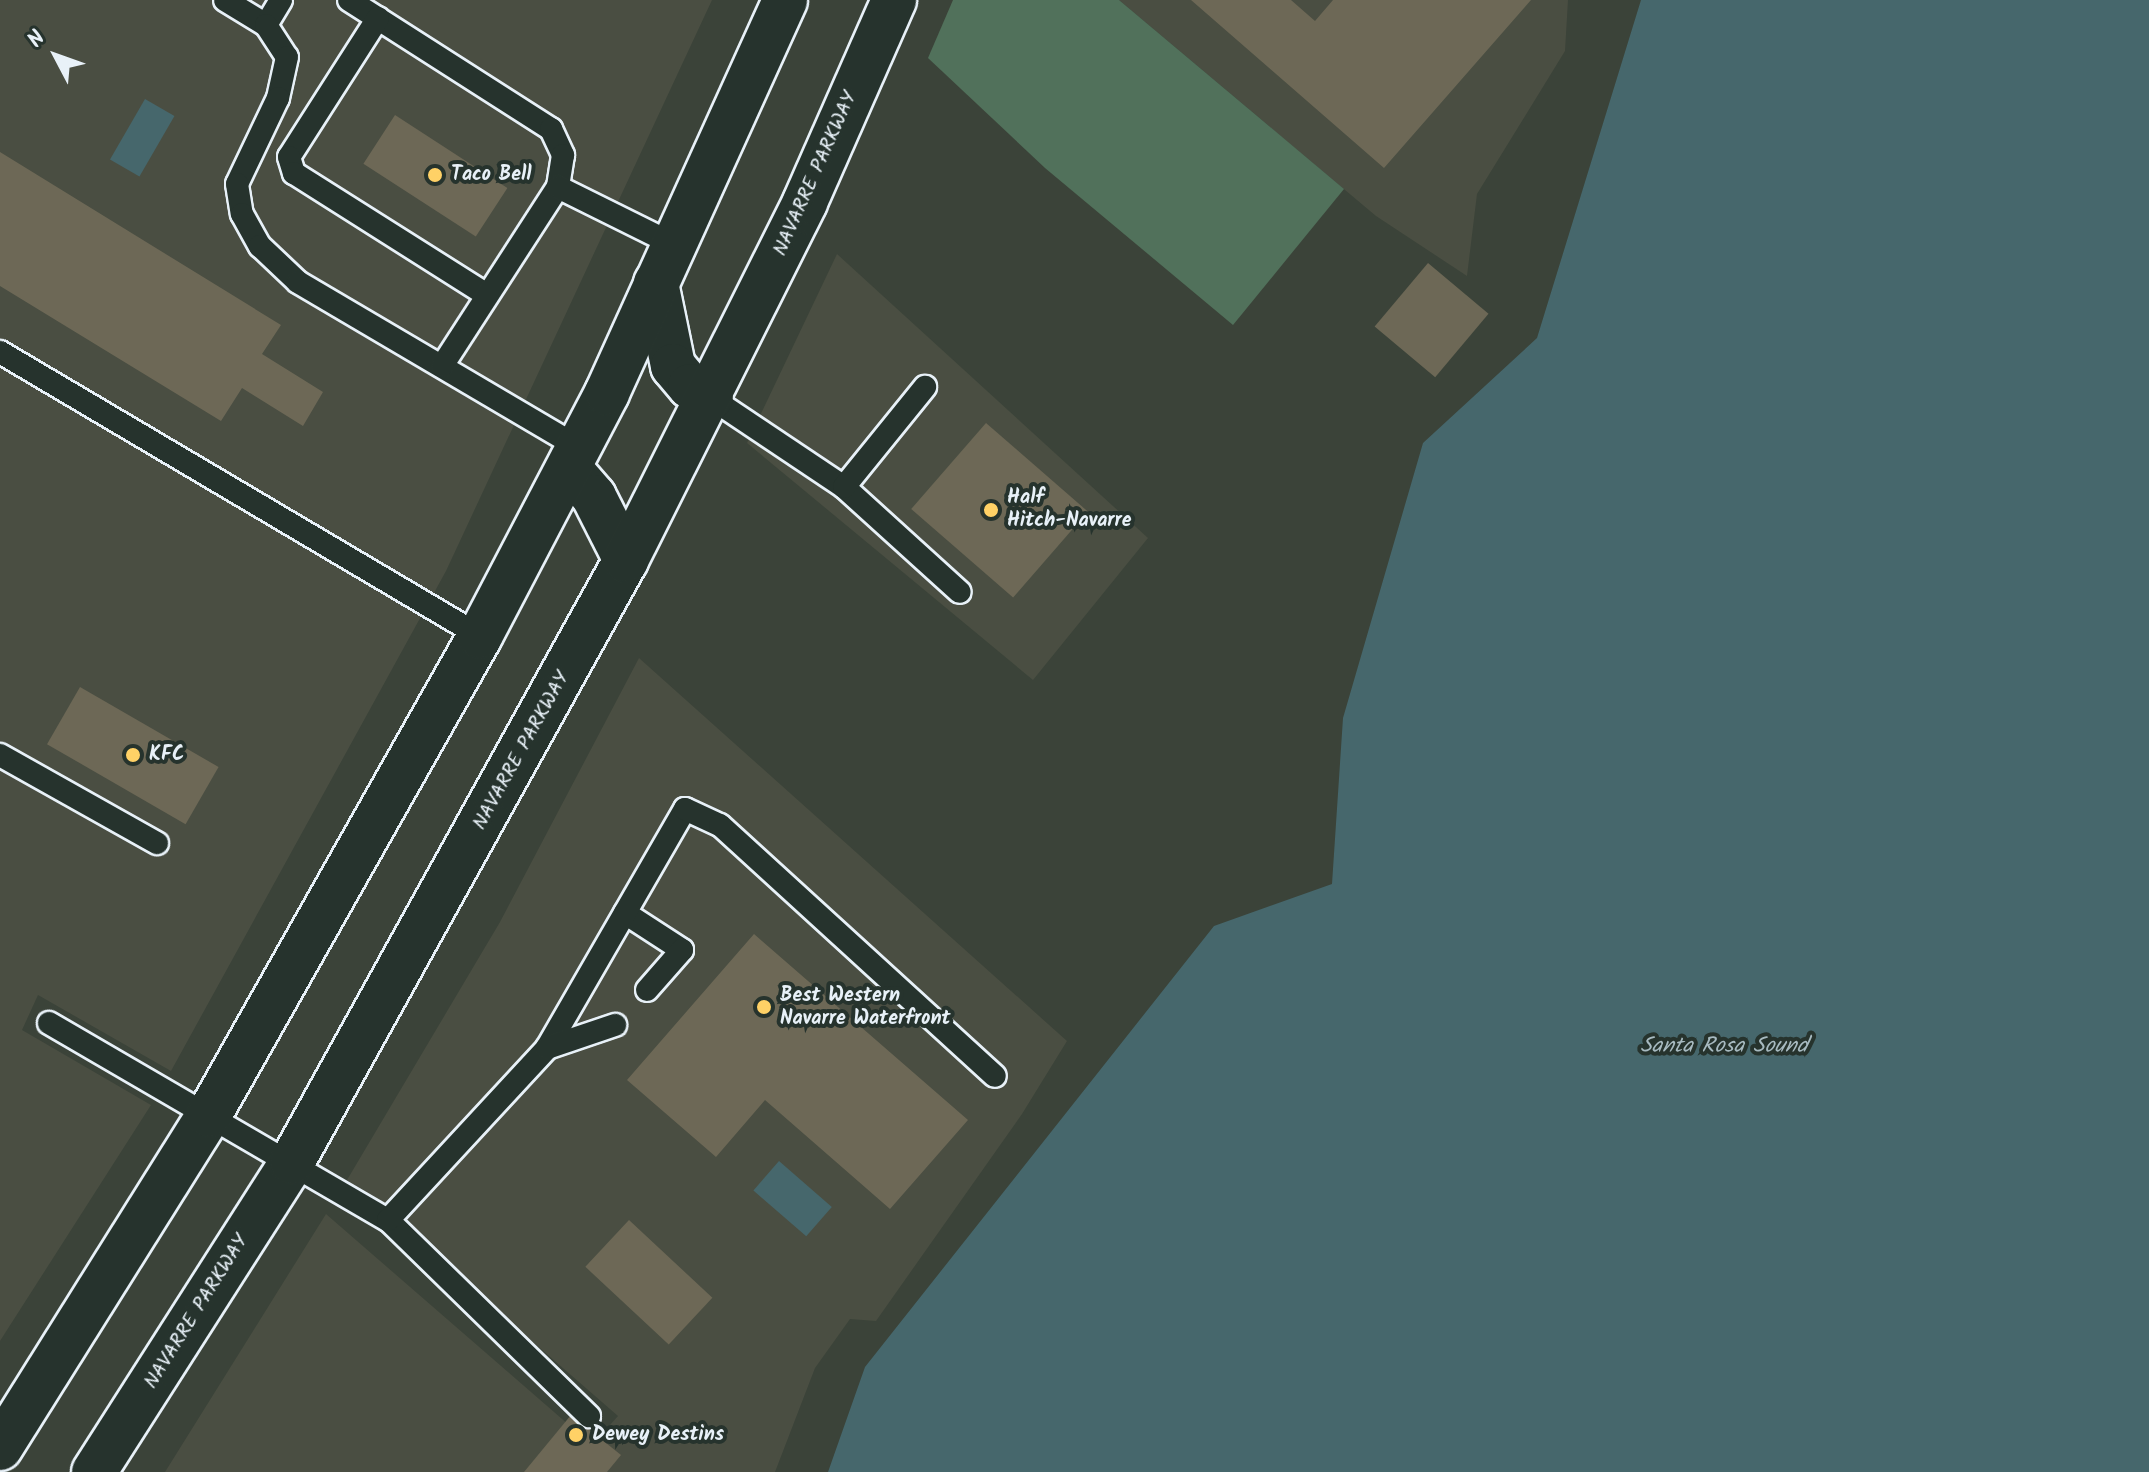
<!DOCTYPE html>
<style>
body{margin:0}
#map{position:relative;width:2149px;height:1472px;overflow:hidden;background:#3b4339;font-family:Kalam,sans-serif}
div>[style]{position:absolute}
.built>*{inset:0;background:#4a4e42}
.green>*{inset:0;background:#51715b}
.water>*{inset:0;background:#46676c;transform-origin:0 0}
.building>*{inset:0;background:#6d6856;transform-origin:0 0}
.roads{filter:drop-shadow(2px 0 #e8f1f8) drop-shadow(-2px 0 #e8f1f8) drop-shadow(0 2px #e8f1f8) drop-shadow(0 -2px #e8f1f8)}
.lane>*{height:22px;margin:-11px;padding:0 11px;transform-origin:11px;border-radius:11px;background:#26332d}
.highway>*{height:44px;margin:-22px;padding:0 22px;transform-origin:22px;border-radius:22px;background:#26332d}
.dots>*{width:22px;height:22px;translate:-50% -50%;box-sizing:border-box;border:4px solid #26332d;border-radius:50%}
span{translate:-50% -50%;white-space:nowrap;text-align:center;line-height:1.15;-webkit-text-stroke:8px #26332d;paint-order:stroke}
.street-label{font-size:20px;color:#e8f1f8}
.poi-label{font-size:20px;color:#e8f1f8;font-weight:700}
.left{translate:0 -50%;text-align:left}
.water-label{font-size:22px;color:#a7bac0;font-style:italic}
.north{position:absolute;left:16px;top:16px;width:80px;height:80px;-webkit-text-stroke:6px #26332d;paint-order:stroke;rotate:311deg;font-size:22px;font-weight:700;line-height:32px;text-align:center;color:#e8f1f8}
.north::after{content:'';display:block;margin:auto;width:28px;height:36px;background:#e8f1f8;clip-path:polygon(50% 0,100% 100%,50% 72%,0 100%)}
</style>
<div id="map">
<div class="built">
<div style="clip-path:polygon(0 0,712px 0,446px 571px,171px 1071px,38px 995px,22px 1030px,151px 1105px,0 1341px)"></div>
<div style="clip-path:polygon(1119px 0,1568px 0,1565px 51px,1477px 194px,1467px 276px,1376px 216px)"></div>
<div style="clip-path:polygon(837px 254px,1148px 538px,1033px 680px,747px 443px)"></div>
<div style="clip-path:polygon(639px 658px,1067px 1041px,1022px 1114px,876px 1321px,850px 1319px,815px 1368px,775px 1472px,165px 1472px,326px 1214px,592px 1445px,618px 1416px,347px 1180px,500px 922px)"></div>
</div>
<div class="green">
<div style="clip-path:polygon(953px 0,1119px 0,1344px 189px,1233px 325px,1045px 168px,928px 58px)"></div>
</div>
<div class="water">
<div style="clip-path:polygon(1641px 0,2149px 0,2149px 1472px,828px 1472px,865px 1367px,1214px 926px,1332px 884px,1343px 718px,1423px 443px,1537px 338px)"></div>
<div style="left:145px;top:99px;width:34px;height:70px;rotate:30deg"></div>
<div style="left:779px;top:1161px;width:70px;height:39px;rotate:41deg"></div>
</div>
<div class="building">
<div style="clip-path:polygon(1191px 0,1291px 0,1315px 21px,1333px 0,1531px 0,1384px 168px)"></div>
<div style="left:395px;top:115px;width:134px;height:58px;rotate:33deg"></div>
<div style="clip-path:polygon(0 152px,281px 325px,262px 354px,323px 392px,303px 426px,242px 388px,221px 421px,0 286px)"></div>
<div style="left:1428px;top:263px;width:79px;height:83px;rotate:40deg"></div>
<div style="left:986px;top:423px;width:135px;height:114px;rotate:41deg"></div>
<div style="left:80px;top:687px;width:160px;height:66px;rotate:30deg"></div>
<div style="clip-path:polygon(754px 934px,968px 1120px,890px 1209px,765px 1100px,716px 1157px,627px 1080px)"></div>
<div style="left:629px;top:1220px;width:114px;height:64px;rotate:43deg"></div>
<div style="clip-path:polygon(571px 1415px,621px 1455px,607px 1472px,524px 1472px)"></div>
</div>
<div class="roads">
<div class="lane">
<div style="left:225px;top:0;width:48px;rotate:31.4deg"></div>
<div style="left:281px;top:0;width:29px;rotate:121deg"></div>
<div style="left:266px;top:25px;width:38px;rotate:57deg"></div>
<div style="left:287px;top:57px;width:42px;rotate:102.4deg"></div>
<div style="left:278px;top:98px;width:95px;rotate:115.5deg"></div>
<div style="left:237px;top:184px;width:30px;rotate:81deg"></div>
<div style="left:242px;top:214px;width:37px;rotate:61deg"></div>
<div style="left:260px;top:246px;width:52px;rotate:43.5deg"></div>
<div style="left:298px;top:282px;width:327px;rotate:30.5deg"></div>
<div style="left:349px;top:0;width:240px;rotate:32.6deg"></div>
<div style="left:551px;top:129px;width:29px;rotate:65deg"></div>
<div style="left:563px;top:155px;width:32px;rotate:99deg"></div>
<div style="left:378px;top:18px;width:165px;rotate:122.6deg"></div>
<div style="left:289px;top:157px;width:17px;rotate:73deg"></div>
<div style="left:294px;top:173px;width:228px;rotate:32.3deg"></div>
<div style="left:0;top:352px;width:558px;rotate:30.61deg"></div>
<div style="left:442px;top:366px;width:213px;rotate:-57.1deg"></div>
<div style="left:558px;top:187px;width:131px;rotate:26.4deg"></div>
<div style="left:711px;top:398px;width:160px;rotate:33.8deg"></div>
<div style="left:844px;top:487px;width:156px;rotate:42.2deg"></div>
<div style="left:844px;top:487px;width:129px;rotate:-51deg"></div>
<div style="left:0;top:755px;width:180px;rotate:29.3deg"></div>
<div style="left:625px;top:913px;width:68px;rotate:33deg"></div>
<div style="left:682px;top:950px;width:53px;rotate:131.2deg"></div>
<div style="left:49px;top:1023px;width:392px;rotate:30.2deg"></div>
<div style="left:388px;top:1220px;width:281px;rotate:44.3deg"></div>
<div style="left:547px;top:1048px;width:276px;rotate:-60deg"></div>
<div style="left:685px;top:809px;width:38px;rotate:25deg"></div>
<div style="left:720px;top:825px;width:372px;rotate:42.4deg"></div>
<div style="left:388px;top:1220px;width:234px;rotate:-47.2deg"></div>
<div style="left:547px;top:1048px;width:72px;rotate:-18.7deg"></div>
</div>
<div class="highway">
<div style="left:656px;top:283px;width:85px;rotate:78.4deg"></div>
<div style="left:673px;top:366px;width:26px;rotate:50deg"></div>
<div style="left:690px;top:386px;width:24px;rotate:30deg"></div>
<div style="left:569px;top:468px;width:38px;rotate:49deg"></div>
<div style="left:594px;top:497px;width:71px;rotate:63.1deg"></div>
<div style="left:0;top:1448px;width:393px;rotate:-57.9deg"></div>
<div style="left:209px;top:1115px;width:550px;rotate:-60.5deg"></div>
<div style="left:480px;top:636px;width:274px;rotate:-62.4deg"></div>
<div style="left:607px;top:393px;width:431px;rotate:-65.6deg"></div>
<div style="left:94px;top:1472px;width:368px;rotate:-57.4deg"></div>
<div style="left:292px;top:1162px;width:688px;rotate:-60.98deg"></div>
<div style="left:626px;top:560px;width:400px;rotate:-63.4deg"></div>
<div style="left:805px;top:202px;width:221px;rotate:-66.2deg"></div>
</div>
</div>
<div class="dots">
<div style="left:435px;top:175px;background:#ffd166"></div>
<div style="left:991px;top:510px;background:#ffd166"></div>
<div style="left:133px;top:755px;background:#ffd166"></div>
<div style="left:764px;top:1007px;background:#ffd166"></div>
<div style="left:576px;top:1435px;background:#ffd166"></div>
</div>
<div class="street-label">
<span style="left:816px;top:174px;rotate:-66deg">NAVARRE PARKWAY</span>
<span style="left:522px;top:751px;rotate:-61deg">NAVARRE PARKWAY</span>
<span style="left:197px;top:1312px;rotate:-58deg">NAVARRE PARKWAY</span>
</div>
<div class="poi-label">
<span class="left" style="left:451px;top:175px">Taco Bell</span>
<span class="left" style="left:1007px;top:510px">Half<br>Hitch-Navarre</span>
<span class="left" style="left:149px;top:755px">KFC</span>
<span class="left" style="left:780px;top:1008px">Best Western<br>Navarre Waterfront</span>
<span class="left" style="left:592px;top:1435px">Dewey Destins</span>
</div>
<div class="water-label">
<span style="left:1724px;top:1047px">Santa Rosa Sound</span>
</div>
<div class="north">N</div>
</div>
